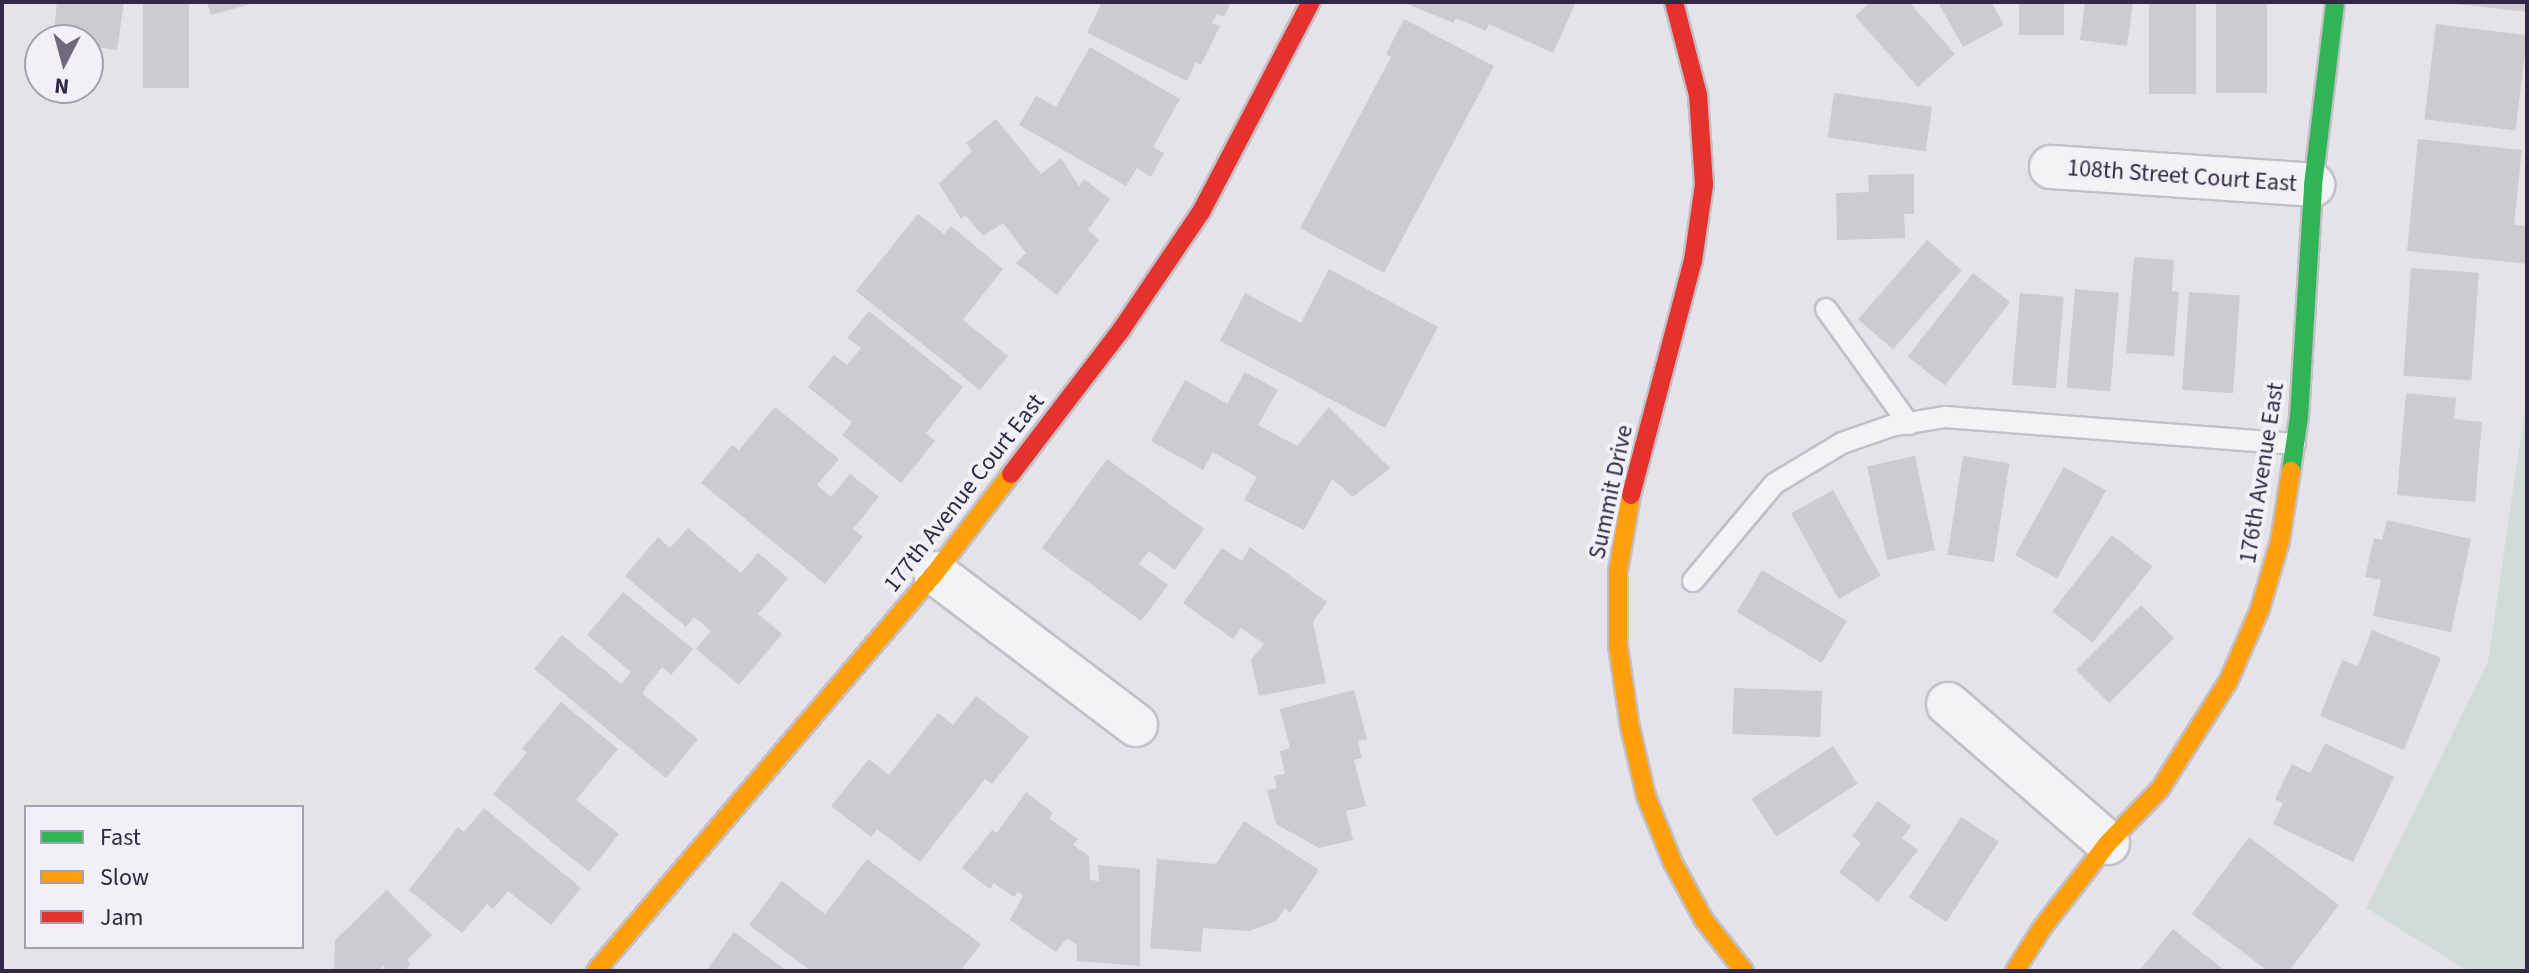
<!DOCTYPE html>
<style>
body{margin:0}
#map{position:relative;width:2529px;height:973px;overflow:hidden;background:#e5e3e8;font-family:"Source Sans 3",sans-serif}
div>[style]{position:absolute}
.green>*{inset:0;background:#d1dbd8}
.building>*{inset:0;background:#cdcad0;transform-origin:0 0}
.roads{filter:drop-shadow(2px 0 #c2c0c6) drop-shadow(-2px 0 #c2c0c6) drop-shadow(0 2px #c2c0c6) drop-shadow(0 -2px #c2c0c6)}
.lane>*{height:20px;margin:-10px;padding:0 10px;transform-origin:10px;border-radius:10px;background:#f3f2f5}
.street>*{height:42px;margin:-21px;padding:0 21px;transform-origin:21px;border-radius:21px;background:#f3f2f5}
.fast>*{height:18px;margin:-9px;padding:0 9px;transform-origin:9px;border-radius:9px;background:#30b455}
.slow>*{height:18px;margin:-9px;padding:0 9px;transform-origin:9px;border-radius:9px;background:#ff9f0a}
.jam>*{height:18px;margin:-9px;padding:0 9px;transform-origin:9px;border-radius:9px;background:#e5322d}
span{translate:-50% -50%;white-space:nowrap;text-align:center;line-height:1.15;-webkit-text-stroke:8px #f2f0f7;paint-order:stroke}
.street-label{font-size:24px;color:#312843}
.frame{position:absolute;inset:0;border:4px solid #312843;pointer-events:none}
.legend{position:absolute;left:24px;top:805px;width:280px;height:144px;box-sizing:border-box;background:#f2f0f7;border:2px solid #a5a0af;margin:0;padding:10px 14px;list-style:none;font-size:24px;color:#312843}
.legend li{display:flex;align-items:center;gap:16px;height:40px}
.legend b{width:40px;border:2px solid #a5a0af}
.north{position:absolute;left:24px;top:24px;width:80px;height:80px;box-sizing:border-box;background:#f2f0f7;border:2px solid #a5a0af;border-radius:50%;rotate:186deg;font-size:22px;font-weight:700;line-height:32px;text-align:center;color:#312843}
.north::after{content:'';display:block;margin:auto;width:28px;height:36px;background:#70697d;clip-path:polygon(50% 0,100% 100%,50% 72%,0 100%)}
</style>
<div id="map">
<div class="green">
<div style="clip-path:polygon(2527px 394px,2527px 971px,2468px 971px,2366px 908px,2488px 662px)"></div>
</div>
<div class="building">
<div style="clip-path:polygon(57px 2px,124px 2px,117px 50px,88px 46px,88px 40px,53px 40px)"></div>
<div style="left:143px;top:2px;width:46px;height:86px"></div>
<div style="clip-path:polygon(207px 2px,254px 2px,254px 3px,211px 15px)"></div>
<div style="clip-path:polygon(1102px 2px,1231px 2px,1224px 17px,1217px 14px,1212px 23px,1220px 26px,1201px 65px,1196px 62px,1187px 81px,1087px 33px)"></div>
<div style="clip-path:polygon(1402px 2px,1576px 2px,1553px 53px,1489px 24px,1486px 31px,1456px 18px,1454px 23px)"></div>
<div style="clip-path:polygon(1871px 2px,1909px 2px,1955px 54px,1918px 87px,1855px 16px)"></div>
<div style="clip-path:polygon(1938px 2px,1991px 2px,2004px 25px,1963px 47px)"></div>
<div style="left:2019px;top:2px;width:45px;height:33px"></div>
<div style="clip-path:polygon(2085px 2px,2133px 2px,2127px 46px,2080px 40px)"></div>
<div style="left:2149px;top:2px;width:47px;height:92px"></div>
<div style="left:2216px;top:2px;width:51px;height:91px"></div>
<div style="clip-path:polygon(2456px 2px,2527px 2px,2527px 12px,2456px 4px)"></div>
<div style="clip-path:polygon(1404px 19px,1494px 66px,1384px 273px,1300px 228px,1391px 57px,1386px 54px)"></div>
<div style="left:2436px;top:24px;width:92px;height:96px;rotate:7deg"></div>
<div style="clip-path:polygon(1090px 47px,1180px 99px,1153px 147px,1164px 153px,1151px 177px,1137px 168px,1126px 186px,1019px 125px,1036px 96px,1056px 107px)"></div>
<div style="left:1834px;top:93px;width:99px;height:45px;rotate:8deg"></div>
<div style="clip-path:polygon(996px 119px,1041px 174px,1061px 158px,1079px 186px,1084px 179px,1110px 199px,1088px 230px,1099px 240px,1057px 295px,1016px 263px,1026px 253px,1003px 223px,983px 236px,965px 215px,961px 219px,939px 184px,972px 151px,966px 143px)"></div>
<div style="clip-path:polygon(2418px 139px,2522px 150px,2514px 225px,2527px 226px,2527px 264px,2407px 251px)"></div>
<div style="clip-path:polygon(1914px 174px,1914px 214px,1904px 214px,1905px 238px,1837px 240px,1836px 193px,1869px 192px,1868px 175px)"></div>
<div style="clip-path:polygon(918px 214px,944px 234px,951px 226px,1003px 269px,963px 320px,1008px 356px,980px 390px,856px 291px)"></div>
<div style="left:1927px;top:240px;width:46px;height:105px;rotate:41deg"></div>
<div style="clip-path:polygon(2134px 257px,2174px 260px,2172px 291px,2179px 292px,2174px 356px,2126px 353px)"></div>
<div style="left:2411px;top:268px;width:68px;height:108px;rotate:4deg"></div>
<div style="clip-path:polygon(1329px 269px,1438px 327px,1385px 428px,1220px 341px,1245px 293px,1301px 323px)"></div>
<div style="left:1973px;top:273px;width:47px;height:106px;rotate:38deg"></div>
<div style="left:2075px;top:289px;width:44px;height:99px;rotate:5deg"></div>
<div style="left:2189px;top:292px;width:51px;height:98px;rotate:4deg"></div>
<div style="left:2020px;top:293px;width:44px;height:92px;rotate:5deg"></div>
<div style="clip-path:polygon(869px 311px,963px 387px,926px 433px,935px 441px,901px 483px,842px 435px,852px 422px,808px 387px,834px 355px,847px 365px,861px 348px,847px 338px)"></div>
<div style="clip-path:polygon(1245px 372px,1278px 390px,1258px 425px,1297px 446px,1329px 407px,1390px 468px,1353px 497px,1332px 479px,1304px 530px,1244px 500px,1257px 477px,1213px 452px,1203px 470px,1151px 441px,1185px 380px,1227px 404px)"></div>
<div style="clip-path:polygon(2406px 393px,2456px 398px,2454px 419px,2482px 422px,2475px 502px,2397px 495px)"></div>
<div style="clip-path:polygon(775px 407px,839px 459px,817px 485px,831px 497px,850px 474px,879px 497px,853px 529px,863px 537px,825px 584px,701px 483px,732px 445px,739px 450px)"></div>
<div style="left:1915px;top:456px;width:96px;height:49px;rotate:78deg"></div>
<div style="left:1963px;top:456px;width:47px;height:100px;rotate:9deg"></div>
<div style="clip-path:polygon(1107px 459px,1204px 529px,1175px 570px,1149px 551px,1139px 564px,1168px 585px,1141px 621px,1042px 548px)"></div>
<div style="left:2064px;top:467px;width:48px;height:101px;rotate:29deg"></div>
<div style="left:1833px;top:490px;width:98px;height:48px;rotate:61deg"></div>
<div style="clip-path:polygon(2387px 520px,2471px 539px,2451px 632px,2373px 616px,2381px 580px,2365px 577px,2374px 538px,2382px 540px)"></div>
<div style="clip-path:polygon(688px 528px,741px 573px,758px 553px,788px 578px,758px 614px,782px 634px,739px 685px,696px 649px,711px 631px,694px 617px,686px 627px,625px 576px,658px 537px,670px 548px)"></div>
<div style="left:2112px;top:535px;width:51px;height:97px;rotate:38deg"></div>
<div style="clip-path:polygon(1250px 547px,1327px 602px,1313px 622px,1326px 683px,1259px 696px,1251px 660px,1264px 644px,1241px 628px,1233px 639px,1183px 603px,1222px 548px,1242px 561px)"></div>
<div style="left:1762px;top:570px;width:99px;height:49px;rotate:31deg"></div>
<div style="clip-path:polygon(623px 592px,693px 649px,671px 675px,662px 667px,642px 693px,698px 739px,666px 778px,534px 669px,562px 635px,621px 684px,631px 672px,587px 635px)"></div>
<div style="left:2141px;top:605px;width:47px;height:92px;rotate:45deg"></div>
<div style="clip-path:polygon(2372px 630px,2441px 658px,2404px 750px,2320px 716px,2342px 660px,2358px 666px)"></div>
<div style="left:1734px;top:688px;width:88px;height:46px;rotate:2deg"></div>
<div style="clip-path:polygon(1354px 690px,1367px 739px,1358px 741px,1362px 758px,1354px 760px,1366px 806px,1346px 811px,1353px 840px,1319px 848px,1276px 824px,1267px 790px,1277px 788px,1274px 776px,1285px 774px,1280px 751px,1290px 748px,1280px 709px)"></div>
<div style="clip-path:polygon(976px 696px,1029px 737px,992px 784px,985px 779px,920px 862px,877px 829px,871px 837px,831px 806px,869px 759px,889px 775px,938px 713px,953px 725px)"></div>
<div style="clip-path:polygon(561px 702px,618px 749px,576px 800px,619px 834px,589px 872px,493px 794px,527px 752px,522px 749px)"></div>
<div style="clip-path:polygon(2325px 743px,2394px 777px,2353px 862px,2273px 824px,2283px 803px,2275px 799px,2292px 764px,2310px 773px)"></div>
<div style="left:1833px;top:746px;width:45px;height:97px;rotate:57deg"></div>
<div style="clip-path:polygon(1026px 792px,1053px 813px,1049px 818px,1078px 839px,1073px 845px,1089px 856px,1090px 880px,1099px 881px,1098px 865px,1140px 869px,1140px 966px,1077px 961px,1077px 945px,1067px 938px,1056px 952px,1010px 920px,1023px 896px,1018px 892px,1014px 897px,994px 883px,990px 889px,962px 868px,992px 830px,997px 833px)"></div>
<div style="clip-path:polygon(1878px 801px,1911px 826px,1902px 838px,1918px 850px,1878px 902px,1839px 872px,1861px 843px,1852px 836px)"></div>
<div style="clip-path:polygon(484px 808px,581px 888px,551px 925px,508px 891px,493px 909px,487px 904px,462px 933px,409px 890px,458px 827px,464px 832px)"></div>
<div style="left:1961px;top:817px;width:45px;height:96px;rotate:33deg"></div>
<div style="clip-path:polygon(1244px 821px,1319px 870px,1290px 913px,1285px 908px,1276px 921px,1249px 931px,1203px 928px,1201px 952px,1150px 948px,1157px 859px,1216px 864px)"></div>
<div style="clip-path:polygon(2249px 837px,2339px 905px,2289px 971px,2268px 971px,2192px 914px)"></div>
<div style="clip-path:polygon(867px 859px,981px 944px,960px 971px,811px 971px,749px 925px,782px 881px,825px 914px)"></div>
<div style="clip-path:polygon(387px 890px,432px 935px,407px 960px,410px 965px,404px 971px,387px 971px,382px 965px,381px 971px,334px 971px,335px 940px)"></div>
<div style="clip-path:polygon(2173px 929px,2225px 971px,2139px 971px)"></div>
<div style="clip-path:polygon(734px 932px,787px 971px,706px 971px)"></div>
</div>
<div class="roads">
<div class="lane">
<div style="left:1826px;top:309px;width:142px;rotate:54.2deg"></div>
<div style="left:1693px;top:581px;width:126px;rotate:-50.1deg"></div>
<div style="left:1774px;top:484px;width:79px;rotate:-31.1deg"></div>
<div style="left:1842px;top:443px;width:52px;rotate:-19.1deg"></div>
<div style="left:1891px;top:426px;width:55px;rotate:-9.5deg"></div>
<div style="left:1945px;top:417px;width:351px;rotate:4.4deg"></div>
</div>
<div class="street">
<div style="left:2051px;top:167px;width:263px;rotate:3.9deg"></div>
<div style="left:935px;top:573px;width:252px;rotate:37.1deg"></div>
<div style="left:1948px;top:704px;width:212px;rotate:41deg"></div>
</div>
<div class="fast">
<div style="left:2291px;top:471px;width:55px;rotate:-81.6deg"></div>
<div style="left:2299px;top:417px;width:232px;rotate:-86.5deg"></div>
<div style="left:2313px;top:185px;width:184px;rotate:-83.1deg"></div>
</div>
<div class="slow">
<div style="left:1631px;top:495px;width:77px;rotate:99.7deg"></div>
<div style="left:1618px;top:571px;width:75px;rotate:90deg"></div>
<div style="left:1618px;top:646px;width:82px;rotate:81.6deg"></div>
<div style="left:1630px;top:727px;width:71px;rotate:76.9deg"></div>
<div style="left:1646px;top:796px;width:72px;rotate:68.1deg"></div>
<div style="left:1673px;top:863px;width:65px;rotate:61.5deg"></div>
<div style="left:1704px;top:920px;width:65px;rotate:51.9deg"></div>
<div style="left:596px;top:971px;width:523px;rotate:-49.58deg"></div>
<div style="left:935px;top:573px;width:125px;rotate:-52.5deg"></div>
<div style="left:2015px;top:971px;width:51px;rotate:-57.9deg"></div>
<div style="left:2042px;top:928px;width:108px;rotate:-52.2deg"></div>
<div style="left:2108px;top:843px;width:75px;rotate:-46.1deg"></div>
<div style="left:2160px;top:789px;width:127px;rotate:-57.6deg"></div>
<div style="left:2228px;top:682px;width:80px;rotate:-66.3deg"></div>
<div style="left:2260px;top:609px;width:71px;rotate:-73.6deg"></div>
<div style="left:2280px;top:541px;width:71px;rotate:-81.1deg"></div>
</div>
<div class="jam">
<div style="left:1011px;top:474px;width:181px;rotate:-52.6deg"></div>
<div style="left:1121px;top:330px;width:143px;rotate:-55.9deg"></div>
<div style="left:1201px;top:212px;width:237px;rotate:-62.4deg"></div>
<div style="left:1631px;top:495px;width:242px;rotate:-75.2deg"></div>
<div style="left:1693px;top:261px;width:77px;rotate:-81.8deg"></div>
<div style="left:1704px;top:185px;width:90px;rotate:-93.8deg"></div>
<div style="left:1698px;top:95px;width:96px;rotate:-104.5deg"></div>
</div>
</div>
<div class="street-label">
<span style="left:2182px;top:176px;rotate:4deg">108th Street Court East</span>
<span style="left:2262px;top:473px;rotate:-81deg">176th Avenue East</span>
<span style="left:1611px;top:492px;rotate:-78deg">Summit Drive</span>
<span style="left:964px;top:493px;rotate:-52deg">177th Avenue Court East</span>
</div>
<div class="frame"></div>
<ul class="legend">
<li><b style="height:10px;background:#30b455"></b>Fast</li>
<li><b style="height:10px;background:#ff9f0a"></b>Slow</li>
<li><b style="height:10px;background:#e5322d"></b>Jam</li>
</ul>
<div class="north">N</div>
</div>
